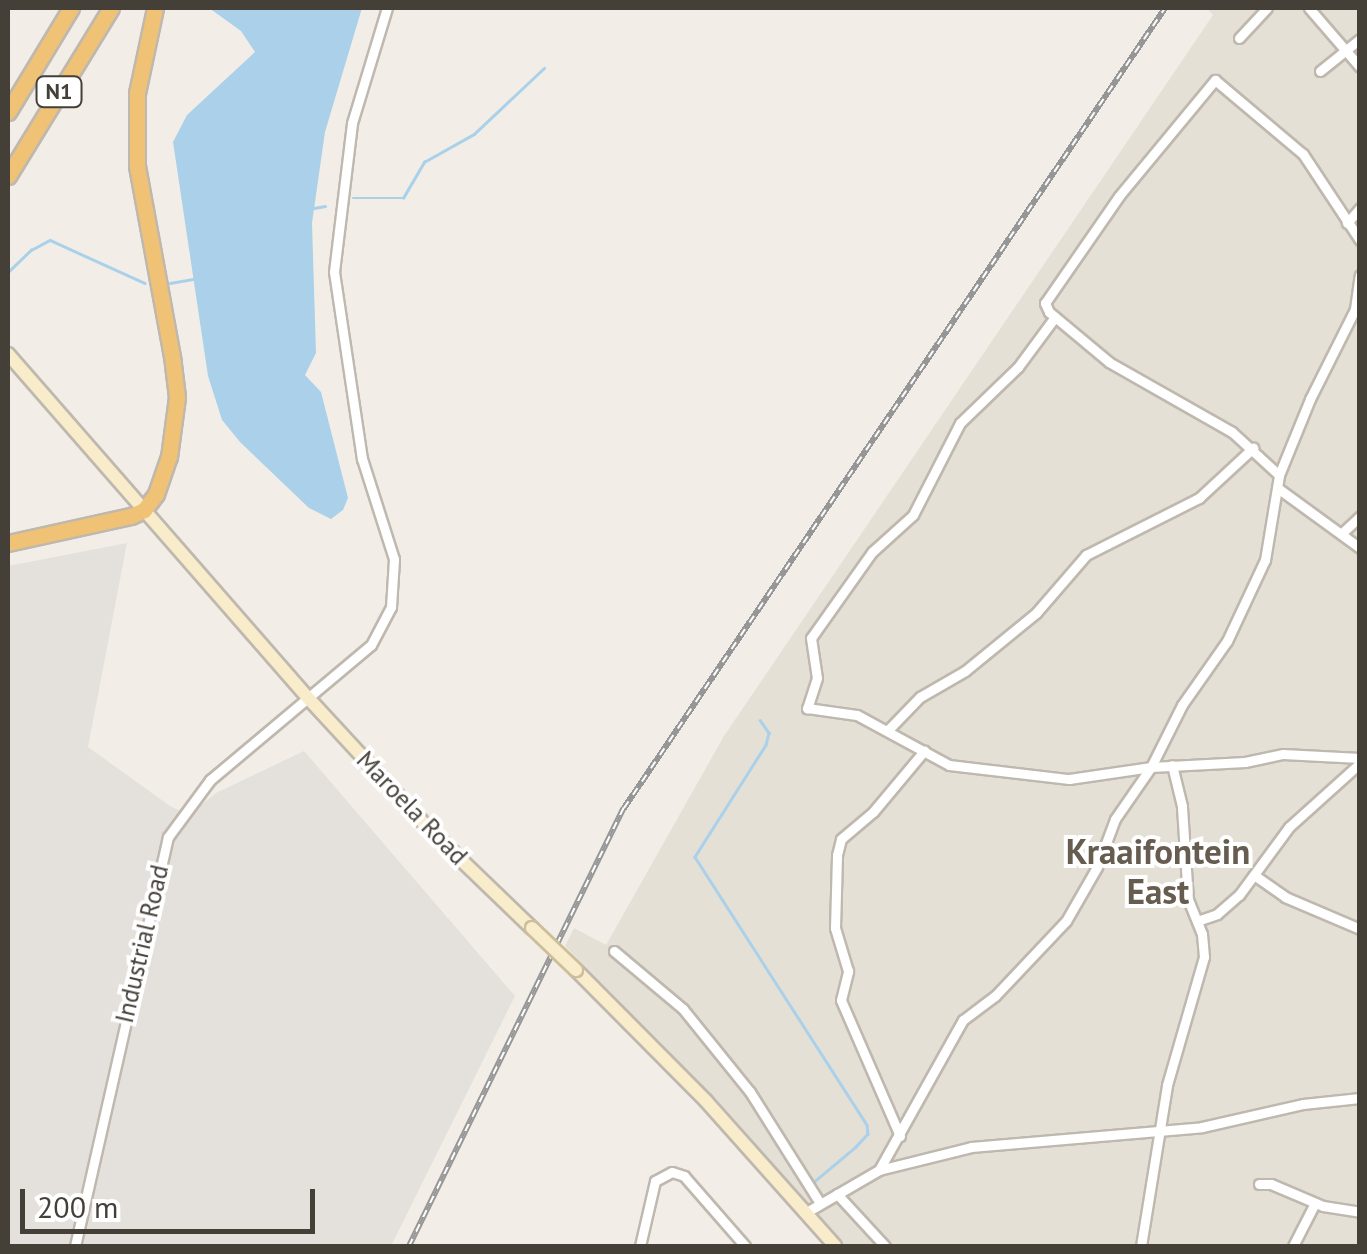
<!DOCTYPE html>
<style>
body{margin:0}
#map{position:relative;width:1367px;height:1254px;overflow:hidden;background:#f2eee7;font-family:"PT Sans",sans-serif}
div>[style]{position:absolute}
.residential>*{inset:0;background:#e5e0d6}
.industrial>*{inset:0;background:#e4e0dc}
.water>*{inset:0;background:#aad1e9}
.stream>*{height:2.5px;margin:-1.25px;padding:0 1.25px;transform-origin:1.25px;border-radius:1.25px;background:#aad1e9}
.roads{filter:drop-shadow(2px 0 #bfb8ae) drop-shadow(-2px 0 #bfb8ae) drop-shadow(0 2px #bfb8ae) drop-shadow(0 -2px #bfb8ae)}
.street>*{height:9px;margin:-4.5px;padding:0 4.5px;transform-origin:4.5px;border-radius:4.5px;background:#fff}
.secondary>*{height:12px;margin:-6px;padding:0 6px;transform-origin:6px;border-radius:6px;background:#f9ecca}
.highway>*{height:15px;margin:-7.5px;padding:0 7.5px;transform-origin:7.5px;border-radius:7.5px;background:#efc275}
.rail>*{height:6px;margin-top:-3px;transform-origin:0;background:repeating-linear-gradient(90deg,#fff 0 8px,#969696 0 16px);box-sizing:border-box;border-block:2px solid #969696}
.bridges{filter:drop-shadow(2px 0 #cdbe9b) drop-shadow(-2px 0 #cdbe9b) drop-shadow(0 2px #cdbe9b) drop-shadow(0 -2px #cdbe9b)}
.secondary-bridge>*{height:12px;margin:-6px;padding:0 6px;transform-origin:6px;border-radius:6px;background:#f9ecca}
span{translate:-50% -50%;white-space:nowrap;text-align:center;line-height:1.15;-webkit-text-stroke:8px #fff;paint-order:stroke}
.shield-label span{padding:2px 8px;background:#fff;border:2px solid;border-radius:8px;-webkit-text-stroke-width:0}
.shield-label{font-size:22px;color:#443f37;font-weight:700}
.street-label{font-size:25px;color:#443f37}
.district-label{font-size:35px;color:#665c4f;font-weight:700}
.frame{position:absolute;inset:0;border:10px solid #443f37;pointer-events:none}
.scale{position:absolute;left:20px;top:1189px;width:295px;height:45px;box-sizing:border-box;border:5px solid #443f37;border-top:0;padding-left:12px;font-size:30px;line-height:35px;white-space:nowrap;color:#443f37;-webkit-text-stroke:8px #fff;paint-order:stroke}
</style>
<div id="map">
<div class="residential">
<div style="clip-path:polygon(1207px 8px,1359px 8px,1359px 1246px,845px 1246px,715px 1098px,565px 946px,574px 928px,606px 945px,724px 736px,1213px 15px)"></div>
</div>
<div class="industrial">
<div style="clip-path:polygon(127px 543px,88px 747px,170px 806px,189px 815px,216px 793px,304px 751px,515px 996px,391px 1246px,8px 1246px,8px 566px)"></div>
</div>
<div class="water">
<div style="clip-path:polygon(209px 8px,362px 8px,325px 132px,312px 223px,316px 353px,305px 375px,321px 392px,348px 498px,343px 510px,331px 519px,309px 508px,240px 442px,222px 420px,208px 376px,173px 142px,187px 115px,255px 52px,241px 31px)"></div>
</div>
<div class="stream">
<div style="left:353px;top:198px;width:50px"></div>
<div style="left:403px;top:198px;width:42px;rotate:-59.7deg"></div>
<div style="left:424px;top:162px;width:57px;rotate:-29.2deg"></div>
<div style="left:474px;top:134px;width:96px;rotate:-43.3deg"></div>
<div style="left:314px;top:208px;width:11px;rotate:-10deg"></div>
<div style="left:8px;top:272px;width:32px;rotate:-44deg"></div>
<div style="left:31px;top:250px;width:21px;rotate:-28deg"></div>
<div style="left:50px;top:240px;width:104px;rotate:24.4deg"></div>
<div style="left:170px;top:283px;width:23px;rotate:-10deg"></div>
<div style="left:760px;top:720px;width:16px;rotate:55deg"></div>
<div style="left:769px;top:733px;width:12px;rotate:104deg"></div>
<div style="left:766px;top:745px;width:133px;rotate:122.4deg"></div>
<div style="left:695px;top:857px;width:318px;rotate:57.3deg"></div>
<div style="left:867px;top:1125px;width:9px;rotate:84deg"></div>
<div style="left:868px;top:1134px;width:18px;rotate:133deg"></div>
<div style="left:856px;top:1147px;width:56px;rotate:140.1deg"></div>
</div>
<div class="roads">
<div class="street">
<div style="left:1309px;top:8px;width:78px;rotate:49.2deg"></div>
<div style="left:1239px;top:38px;width:41px;rotate:-47deg"></div>
<div style="left:1320px;top:71px;width:51px;rotate:-38.7deg"></div>
<div style="left:1347px;top:223px;width:20px;rotate:-49deg"></div>
<div style="left:1055px;top:317px;width:62px;rotate:126.5deg"></div>
<div style="left:1018px;top:367px;width:81px;rotate:136deg"></div>
<div style="left:960px;top:423px;width:103px;rotate:117.1deg"></div>
<div style="left:913px;top:515px;width:55px;rotate:137.9deg"></div>
<div style="left:872px;top:552px;width:105px;rotate:125.3deg"></div>
<div style="left:811px;top:638px;width:40px;rotate:81.5deg"></div>
<div style="left:817px;top:678px;width:32px;rotate:108deg"></div>
<div style="left:807px;top:708px;width:50px;rotate:8deg"></div>
<div style="left:857px;top:715px;width:105px;rotate:28.5deg"></div>
<div style="left:949px;top:765px;width:121px;rotate:6.7deg"></div>
<div style="left:1069px;top:779px;width:83px;rotate:-8.3deg"></div>
<div style="left:1151px;top:767px;width:94px;rotate:-3deg"></div>
<div style="left:1245px;top:762px;width:39px;rotate:-12deg"></div>
<div style="left:1283px;top:754px;width:77px;rotate:3deg"></div>
<div style="left:1279px;top:475px;width:64px;rotate:-137.5deg"></div>
<div style="left:1232px;top:432px;width:142px;rotate:-150.4deg"></div>
<div style="left:1109px;top:362px;width:78px;rotate:-140.2deg"></div>
<div style="left:1049px;top:312px;width:10px;rotate:-114deg"></div>
<div style="left:1045px;top:303px;width:130px;rotate:-55.3deg"></div>
<div style="left:1119px;top:196px;width:151px;rotate:-50.4deg"></div>
<div style="left:1215px;top:80px;width:115px;rotate:40.1deg"></div>
<div style="left:1303px;top:154px;width:103px;rotate:56.5deg"></div>
<div style="left:1279px;top:489px;width:100px;rotate:36.1deg"></div>
<div style="left:1342px;top:533px;width:25px;rotate:-43deg"></div>
<div style="left:888px;top:730px;width:46px;rotate:-45.9deg"></div>
<div style="left:920px;top:697px;width:52px;rotate:-30deg"></div>
<div style="left:965px;top:671px;width:92px;rotate:-39.2deg"></div>
<div style="left:1036px;top:613px;width:77px;rotate:-49.2deg"></div>
<div style="left:1086px;top:555px;width:127px;rotate:-26.8deg"></div>
<div style="left:1199px;top:498px;width:74px;rotate:-42.8deg"></div>
<div style="left:1254px;top:875px;width:38px;rotate:35deg"></div>
<div style="left:1285px;top:897px;width:82px;rotate:23.1deg"></div>
<div style="left:1197px;top:921px;width:21px;rotate:-19deg"></div>
<div style="left:1217px;top:914px;width:29px;rotate:-41deg"></div>
<div style="left:1239px;top:895px;width:84px;rotate:-53.7deg"></div>
<div style="left:1289px;top:827px;width:96px;rotate:-42deg"></div>
<div style="left:614px;top:951px;width:90px;rotate:40deg"></div>
<div style="left:683px;top:1009px;width:107px;rotate:51.1deg"></div>
<div style="left:750px;top:1092px;width:131px;rotate:57.8deg"></div>
<div style="left:900px;top:1136px;width:148px;rotate:-113.5deg"></div>
<div style="left:841px;top:1000px;width:30px;rotate:-76deg"></div>
<div style="left:848px;top:971px;width:45px;rotate:-106.8deg"></div>
<div style="left:835px;top:928px;width:73px;rotate:-88.4deg"></div>
<div style="left:837px;top:855px;width:16px;rotate:-76deg"></div>
<div style="left:841px;top:839px;width:42px;rotate:-40.2deg"></div>
<div style="left:873px;top:812px;width:80px;rotate:-50.1deg"></div>
<div style="left:879px;top:1170px;width:172px;rotate:-60.8deg"></div>
<div style="left:963px;top:1020px;width:40px;rotate:-37deg"></div>
<div style="left:995px;top:996px;width:103px;rotate:-46.6deg"></div>
<div style="left:1066px;top:921px;width:62px;rotate:-60.1deg"></div>
<div style="left:1097px;top:867px;width:51px;rotate:-69.4deg"></div>
<div style="left:1115px;top:819px;width:63px;rotate:-55.3deg"></div>
<div style="left:1151px;top:767px;width:69px;rotate:-63.4deg"></div>
<div style="left:1182px;top:705px;width:78px;rotate:-54.9deg"></div>
<div style="left:1227px;top:641px;width:89px;rotate:-64.9deg"></div>
<div style="left:1265px;top:560px;width:86px;rotate:-80.6deg"></div>
<div style="left:1279px;top:475px;width:82px;rotate:-67.8deg"></div>
<div style="left:1310px;top:399px;width:101px;rotate:-63.4deg"></div>
<div style="left:1355px;top:309px;width:34px;rotate:-82deg"></div>
<div style="left:1259px;top:1184px;width:12px"></div>
<div style="left:1271px;top:1184px;width:56px;rotate:22.9deg"></div>
<div style="left:1323px;top:1206px;width:37px;rotate:9deg"></div>
<div style="left:837px;top:1194px;width:71px;rotate:47.3deg"></div>
<div style="left:805px;top:1213px;width:86px;rotate:-30.2deg"></div>
<div style="left:879px;top:1170px;width:95px;rotate:-14deg"></div>
<div style="left:971px;top:1147px;width:232px;rotate:-4.9deg"></div>
<div style="left:1202px;top:1127px;width:104px;rotate:-12.8deg"></div>
<div style="left:1303px;top:1104px;width:57px;rotate:-6deg"></div>
<div style="left:75px;top:1246px;width:419px;rotate:-77.2deg"></div>
<div style="left:168px;top:837px;width:71px;rotate:-53.6deg"></div>
<div style="left:210px;top:780px;width:210px;rotate:-40deg"></div>
<div style="left:371px;top:645px;width:43px;rotate:-62.2deg"></div>
<div style="left:391px;top:607px;width:48px;rotate:-86.4deg"></div>
<div style="left:394px;top:559px;width:105px;rotate:-107.7deg"></div>
<div style="left:362px;top:459px;width:189px;rotate:-98.5deg"></div>
<div style="left:334px;top:272px;width:150px;rotate:-83.1deg"></div>
<div style="left:352px;top:123px;width:120px;rotate:-73.1deg"></div>
<div style="left:640px;top:1246px;width:67px;rotate:-77deg"></div>
<div style="left:655px;top:1181px;width:19px;rotate:-28deg"></div>
<div style="left:672px;top:1172px;width:13px;rotate:18deg"></div>
<div style="left:684px;top:1176px;width:93px;rotate:48.9deg"></div>
<div style="left:1141px;top:1246px;width:163px;rotate:-80.8deg"></div>
<div style="left:1167px;top:1085px;width:133px;rotate:-73.9deg"></div>
<div style="left:1204px;top:957px;width:23px;rotate:-95deg"></div>
<div style="left:1202px;top:934px;width:37px;rotate:-112deg"></div>
<div style="left:1188px;top:900px;width:94px;rotate:-93.7deg"></div>
<div style="left:1182px;top:806px;width:42px;rotate:-103.7deg"></div>
<div style="left:1293px;top:1246px;width:48px;rotate:-62.9deg"></div>
</div>
<div class="secondary">
<div style="left:8px;top:354px;width:459px;rotate:48.9deg"></div>
<div style="left:310px;top:700px;width:176px;rotate:47.3deg"></div>
<div style="left:429px;top:829px;width:143px;rotate:43.9deg"></div>
<div style="left:576px;top:970px;width:185px;rotate:45.2deg"></div>
<div style="left:706px;top:1101px;width:194px;rotate:48.3deg"></div>
</div>
<div class="highway">
<div style="left:8px;top:112px;width:122px;rotate:-58.8deg"></div>
<div style="left:8px;top:176px;width:197px;rotate:-58.5deg"></div>
<div style="left:8px;top:543px;width:126px;rotate:-12.4deg"></div>
<div style="left:131px;top:516px;width:14px;rotate:-25deg"></div>
<div style="left:144px;top:510px;width:20px;rotate:-53deg"></div>
<div style="left:156px;top:494px;width:39px;rotate:-71deg"></div>
<div style="left:169px;top:457px;width:61px;rotate:-82.4deg"></div>
<div style="left:177px;top:397px;width:35px;rotate:-97deg"></div>
<div style="left:173px;top:362px;width:200px;rotate:-100.4deg"></div>
<div style="left:137px;top:165px;width:72px;rotate:-90deg"></div>
<div style="left:137px;top:93px;width:87px;rotate:-78deg"></div>
</div>
</div>
<div class="rail">
<div style="left:409px;top:1246px;width:488px;rotate:-63.9deg"></div>
<div style="left:624px;top:808px;width:966px;rotate:-55.93deg"></div>
</div>
<div class="bridges">
<div class="secondary-bridge">
<div style="left:532px;top:928px;width:61px;rotate:43.7deg"></div>
</div>
</div>
<div class="shield-label">
<span style="left:59px;top:92px">N1</span>
</div>
<div class="street-label">
<span style="left:412px;top:808px;rotate:46deg">Maroela Road</span>
<span style="left:142px;top:944px;rotate:-77deg">Industrial Road</span>
</div>
<div class="district-label">
<span style="left:1158px;top:871px">Kraaifontein<br>East</span>
</div>
<div class="frame"></div>
<div class="scale">200 m</div>
</div>
